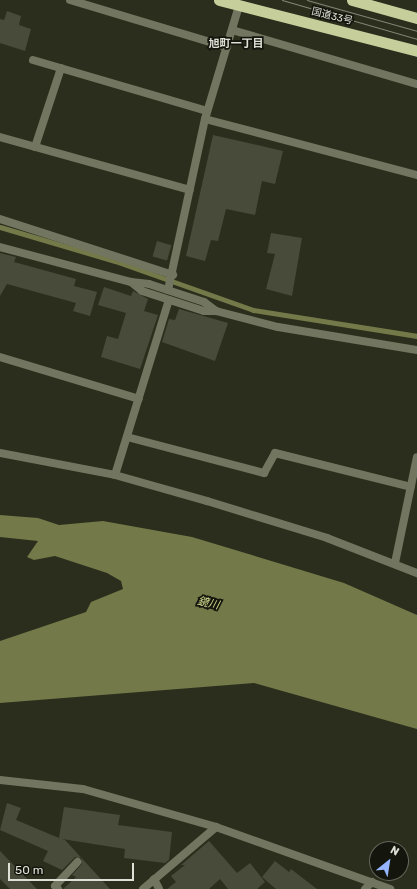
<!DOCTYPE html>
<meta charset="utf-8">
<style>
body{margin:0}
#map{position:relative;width:417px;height:889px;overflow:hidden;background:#2b2e1c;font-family:Rubik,"Noto Sans JP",sans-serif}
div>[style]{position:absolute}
.water>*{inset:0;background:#737948}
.stream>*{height:5px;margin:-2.5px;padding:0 2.5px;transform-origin:2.5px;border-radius:2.5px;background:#737948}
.building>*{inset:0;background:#484b39;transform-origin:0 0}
.minor>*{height:8px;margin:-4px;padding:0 4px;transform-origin:4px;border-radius:4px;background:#727560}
.tertiary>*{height:8px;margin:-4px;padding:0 4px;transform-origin:4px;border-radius:4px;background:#727560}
.trunk>*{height:11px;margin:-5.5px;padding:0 5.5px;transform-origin:5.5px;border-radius:5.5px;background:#c6ce9c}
.tram>*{height:1px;margin:-0.5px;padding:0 0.5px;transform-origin:0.5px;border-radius:0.5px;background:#848778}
span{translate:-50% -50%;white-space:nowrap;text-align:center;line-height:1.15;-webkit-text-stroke:3.5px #14150d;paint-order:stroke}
.street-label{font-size:10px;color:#dfe1d6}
.neighbourhood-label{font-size:11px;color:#dfe1d6;font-weight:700}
.water-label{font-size:11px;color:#d3dd8f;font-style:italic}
.north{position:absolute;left:369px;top:841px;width:40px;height:40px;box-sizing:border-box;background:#14150d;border:1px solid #65675d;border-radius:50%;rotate:30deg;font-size:11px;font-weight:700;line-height:16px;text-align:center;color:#dfe1d6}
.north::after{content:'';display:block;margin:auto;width:14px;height:18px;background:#95b6fd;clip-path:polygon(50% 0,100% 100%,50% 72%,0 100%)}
.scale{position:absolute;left:8px;top:863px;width:126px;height:18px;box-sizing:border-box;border:2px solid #dfe1d6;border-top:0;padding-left:5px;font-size:12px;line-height:14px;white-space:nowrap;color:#dfe1d6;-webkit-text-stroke:3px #14150d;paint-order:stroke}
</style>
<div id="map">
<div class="water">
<div style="clip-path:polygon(0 515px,38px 518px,59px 525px,103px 521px,192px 537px,344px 583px,417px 615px,417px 729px,254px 683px,0 703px,0 641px,86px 612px,91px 602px,123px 589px,121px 581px,107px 573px,55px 556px,34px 560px,27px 557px,38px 541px,0 537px)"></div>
</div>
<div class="stream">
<div style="left:0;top:227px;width:120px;rotate:16.5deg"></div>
<div style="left:115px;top:261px;width:146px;rotate:19.5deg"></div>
<div style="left:253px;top:310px;width:166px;rotate:9deg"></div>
</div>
<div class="building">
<div style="clip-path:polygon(7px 11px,21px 16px,19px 25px,31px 29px,25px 51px,0 43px,0 19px,4px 20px)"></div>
<div style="clip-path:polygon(213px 135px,283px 151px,275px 184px,262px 181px,255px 215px,226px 209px,218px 241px,211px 240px,205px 261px,186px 256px)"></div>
<div style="clip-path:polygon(271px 233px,302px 238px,292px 296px,266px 289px,275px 254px,267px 253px)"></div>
<div style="left:157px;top:241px;width:15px;height:16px;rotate:16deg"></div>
<div style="clip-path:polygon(0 253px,16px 257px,14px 262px,76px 279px,74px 286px,97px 292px,90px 316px,73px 311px,76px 303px,7px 284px,0 296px)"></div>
<div style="clip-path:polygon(104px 287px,131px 296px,133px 291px,148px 299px,144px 311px,158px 315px,140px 369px,101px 357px,107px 336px,118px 339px,126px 313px,98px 305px)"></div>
<div style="clip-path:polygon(179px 309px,228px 323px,215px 361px,162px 342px,169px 319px,175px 320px)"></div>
<div style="clip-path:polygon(7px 803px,21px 808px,16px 820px,59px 838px,64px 807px,120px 815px,118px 825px,172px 832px,169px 860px,165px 863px,124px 858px,125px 849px,62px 839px,65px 840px,110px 889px,63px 889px,76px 877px,72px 875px,82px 864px,81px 858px,75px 857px,62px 870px,43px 861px,48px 851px,0 830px)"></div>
<div style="clip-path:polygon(209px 841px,237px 873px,250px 863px,265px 882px,257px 889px,228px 889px,220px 879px,209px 889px,167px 889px,176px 882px,171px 876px,185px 865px,181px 865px)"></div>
<div style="clip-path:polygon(0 851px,37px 889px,10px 889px,0 879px)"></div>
<div style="clip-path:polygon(275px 861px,289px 872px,291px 869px,317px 889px,276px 889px,262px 877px)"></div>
</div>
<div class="minor">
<div style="left:70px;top:0;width:164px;rotate:16.7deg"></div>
<div style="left:232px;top:30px;width:193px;rotate:16.3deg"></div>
<div style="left:33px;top:60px;width:181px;rotate:16.3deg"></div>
<div style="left:205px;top:119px;width:219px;rotate:14.8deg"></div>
<div style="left:0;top:137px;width:197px;rotate:15.6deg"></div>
<div style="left:35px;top:147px;width:83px;rotate:-71.8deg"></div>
<div style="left:0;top:219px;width:182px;rotate:17.9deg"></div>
<div style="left:131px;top:282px;width:14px;rotate:39deg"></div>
<div style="left:142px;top:291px;width:65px;rotate:17.9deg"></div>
<div style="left:204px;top:311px;width:12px"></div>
<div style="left:131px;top:282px;width:18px;rotate:6deg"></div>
<div style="left:149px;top:284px;width:58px;rotate:18.1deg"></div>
<div style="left:204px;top:302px;width:15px;rotate:37deg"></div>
<div style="left:168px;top:290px;width:175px;rotate:-77.8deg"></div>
<div style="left:205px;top:119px;width:118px;rotate:-73.3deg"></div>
<div style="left:0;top:357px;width:145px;rotate:16.8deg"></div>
<div style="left:127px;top:437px;width:142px;rotate:14.7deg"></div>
<div style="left:264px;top:473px;width:23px;rotate:-61deg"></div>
<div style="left:275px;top:453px;width:140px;rotate:14deg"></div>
<div style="left:0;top:453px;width:117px;rotate:10.8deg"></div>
<div style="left:115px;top:475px;width:96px;rotate:15.8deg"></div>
<div style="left:207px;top:501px;width:126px;rotate:17.1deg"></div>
<div style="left:327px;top:538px;width:97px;rotate:21.3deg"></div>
<div style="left:115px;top:475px;width:183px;rotate:-72.9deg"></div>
<div style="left:395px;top:563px;width:108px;rotate:-78.3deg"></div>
<div style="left:0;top:780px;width:83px;rotate:6.2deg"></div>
<div style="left:83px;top:789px;width:138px;rotate:15.9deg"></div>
<div style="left:216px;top:827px;width:185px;rotate:19.6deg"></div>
<div style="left:154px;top:879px;width:11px;rotate:63deg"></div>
<div style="left:58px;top:889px;width:4px;rotate:-135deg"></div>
<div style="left:55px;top:886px;width:33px;rotate:-47deg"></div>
<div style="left:143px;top:889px;width:96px;rotate:-40.3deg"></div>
<div style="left:365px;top:889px;width:10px;rotate:-45deg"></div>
</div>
<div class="tertiary">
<div style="left:0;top:247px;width:136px;rotate:15deg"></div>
<div style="left:216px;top:311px;width:64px;rotate:14.5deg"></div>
<div style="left:278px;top:327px;width:141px;rotate:9.4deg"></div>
</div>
<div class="trunk">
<div style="left:219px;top:0;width:204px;rotate:14.4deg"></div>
<div style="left:352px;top:0;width:67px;rotate:15.5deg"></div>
</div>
<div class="tram">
<div style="left:282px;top:0;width:141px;rotate:16.1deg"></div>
<div style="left:307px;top:0;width:114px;rotate:15.7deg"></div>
</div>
<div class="street-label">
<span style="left:332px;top:17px;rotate:14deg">国道33号</span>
</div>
<div class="neighbourhood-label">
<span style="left:236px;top:44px">旭町一丁目</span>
</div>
<div class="water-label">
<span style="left:208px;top:604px;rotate:13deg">鏡川</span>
</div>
<div class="north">N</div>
<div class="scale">50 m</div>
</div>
